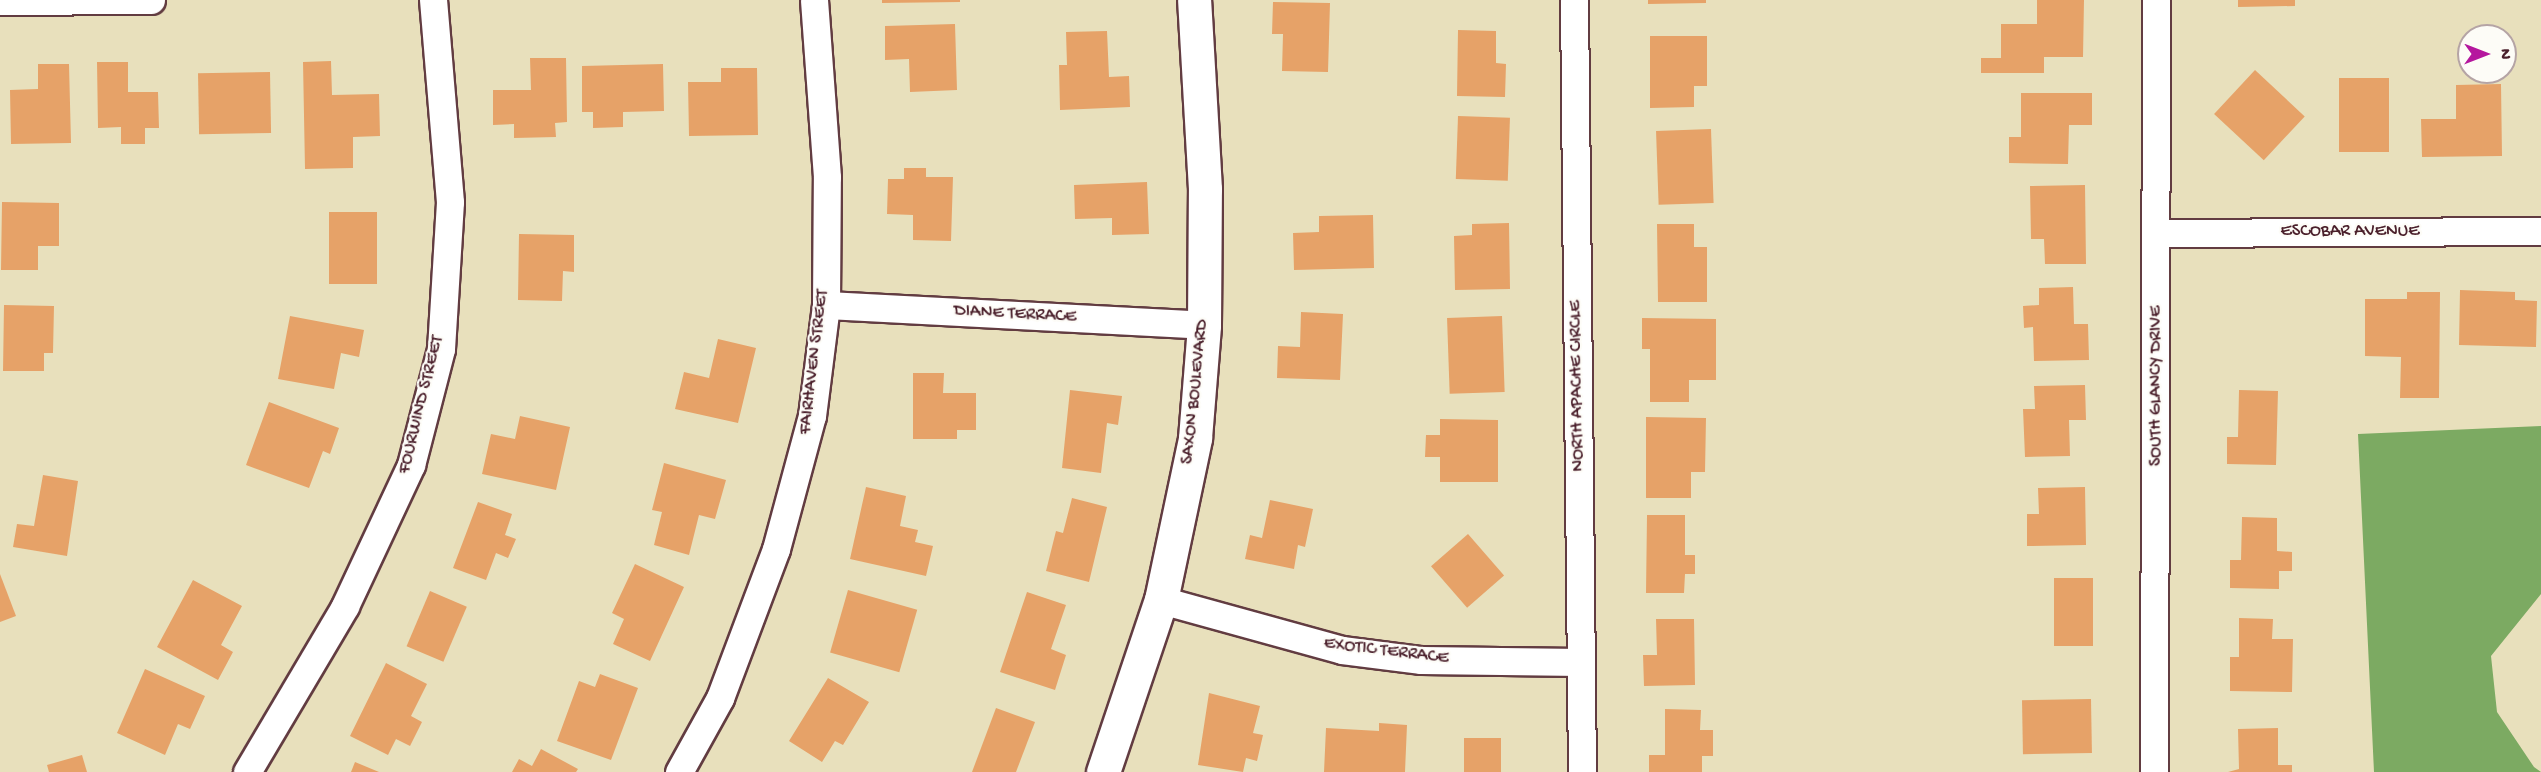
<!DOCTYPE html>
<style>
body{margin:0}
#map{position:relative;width:2541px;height:772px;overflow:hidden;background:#e8e0bc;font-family:"Gochi Hand",sans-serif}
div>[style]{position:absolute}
.forest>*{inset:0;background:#7caa62}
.building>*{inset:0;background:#e6a268;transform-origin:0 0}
.roads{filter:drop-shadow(2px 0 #623c41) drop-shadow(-2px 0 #623c41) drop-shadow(0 2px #623c41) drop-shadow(0 -2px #623c41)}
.minor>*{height:27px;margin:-13.5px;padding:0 13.5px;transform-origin:13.5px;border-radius:13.5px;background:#fff}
.major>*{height:33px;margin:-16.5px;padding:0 16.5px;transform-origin:16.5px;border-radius:16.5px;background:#fff}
span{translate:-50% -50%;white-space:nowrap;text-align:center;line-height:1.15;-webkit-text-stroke:4.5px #fdfcf7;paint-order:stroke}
.street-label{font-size:18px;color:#4a1f2b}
.north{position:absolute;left:2457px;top:24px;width:60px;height:60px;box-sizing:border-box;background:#fdfcf7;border:2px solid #b5a4a5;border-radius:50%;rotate:90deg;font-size:16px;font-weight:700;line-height:24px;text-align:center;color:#4a1f2b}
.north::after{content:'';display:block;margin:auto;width:21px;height:27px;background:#b5179e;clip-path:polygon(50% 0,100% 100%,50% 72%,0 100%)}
</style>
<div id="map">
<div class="forest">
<div style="clip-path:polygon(2541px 426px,2541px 594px,2491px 656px,2497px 712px,2534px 767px,2541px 772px,2374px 772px,2358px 434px)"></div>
</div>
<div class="building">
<div style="clip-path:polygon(882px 0,960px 0,960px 2px,882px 3px)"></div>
<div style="clip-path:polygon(1648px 0,1706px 0,1706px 3px,1648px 4px)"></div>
<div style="clip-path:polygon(2037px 0,2084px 0,2083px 57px,2044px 57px,2044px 73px,1981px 73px,1981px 58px,2001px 58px,2001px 24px,2037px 24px)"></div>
<div style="clip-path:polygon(2238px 0,2295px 0,2295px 6px,2238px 7px)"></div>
<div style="clip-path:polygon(1273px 2px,1330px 3px,1328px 72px,1282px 71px,1283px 34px,1272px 34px)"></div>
<div style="clip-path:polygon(955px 24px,957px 90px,910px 92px,909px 59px,885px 60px,885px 26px)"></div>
<div style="clip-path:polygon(1458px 30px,1496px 31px,1496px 63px,1506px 64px,1505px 97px,1457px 96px)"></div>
<div style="clip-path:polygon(1107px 31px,1109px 77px,1129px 76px,1130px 107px,1060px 110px,1059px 65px,1067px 65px,1066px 32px)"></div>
<div style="clip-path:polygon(1650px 36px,1707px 36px,1707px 86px,1694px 86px,1694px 107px,1650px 108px)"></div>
<div style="clip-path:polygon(530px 58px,566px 58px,567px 122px,555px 123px,556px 137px,514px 138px,514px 124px,493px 125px,493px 90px,531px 90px)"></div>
<div style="clip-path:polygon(331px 61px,332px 95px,379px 94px,380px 136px,353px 137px,353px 168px,305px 169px,303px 62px)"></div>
<div style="clip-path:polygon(97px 62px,128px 62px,128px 92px,158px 92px,159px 128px,145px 128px,145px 144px,121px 144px,121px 127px,98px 128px)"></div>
<div style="clip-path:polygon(38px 64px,69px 64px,71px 143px,11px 144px,10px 90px,38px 89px)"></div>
<div style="clip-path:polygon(663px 64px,664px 111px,623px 112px,623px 127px,593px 128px,593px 112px,582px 112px,582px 66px)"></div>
<div style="clip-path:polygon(721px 68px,757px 68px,758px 135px,689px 136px,688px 82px,721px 82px)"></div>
<div style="left:2255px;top:70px;width:68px;height:60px;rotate:43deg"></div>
<div style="left:270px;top:72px;width:61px;height:72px;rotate:89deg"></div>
<div style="left:2339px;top:78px;width:50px;height:74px"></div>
<div style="clip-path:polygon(2501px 84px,2502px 156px,2422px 157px,2421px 119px,2456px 119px,2456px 85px)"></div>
<div style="clip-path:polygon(2021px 93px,2092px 93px,2092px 125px,2069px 125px,2068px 164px,2009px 163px,2009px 137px,2021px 137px)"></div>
<div style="left:1458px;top:116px;width:52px;height:63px;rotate:2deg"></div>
<div style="left:1711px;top:129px;width:74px;height:55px;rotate:88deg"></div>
<div style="clip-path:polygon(904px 168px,926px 168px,926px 177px,953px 177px,951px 241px,913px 240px,913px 215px,887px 214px,888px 179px,904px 179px)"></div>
<div style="clip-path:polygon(1147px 182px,1149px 234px,1112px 235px,1112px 218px,1075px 219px,1074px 185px)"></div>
<div style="clip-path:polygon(2085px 185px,2086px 264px,2045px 264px,2044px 239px,2031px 239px,2030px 186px)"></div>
<div style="clip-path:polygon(2px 202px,59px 203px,59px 246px,38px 246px,38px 270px,1px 270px)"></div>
<div style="left:329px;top:212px;width:48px;height:72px"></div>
<div style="clip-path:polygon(1373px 215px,1374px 268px,1294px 270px,1293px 233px,1319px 232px,1319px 216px)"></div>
<div style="clip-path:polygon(1509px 223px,1510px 289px,1455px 290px,1454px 236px,1472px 235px,1472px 224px)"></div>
<div style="clip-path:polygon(1657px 224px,1694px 224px,1694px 247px,1707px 247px,1707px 302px,1658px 302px)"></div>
<div style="clip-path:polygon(519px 234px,574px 235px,574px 272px,563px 271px,562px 301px,518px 300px)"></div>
<div style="clip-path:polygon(2073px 287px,2074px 324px,2088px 324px,2089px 360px,2034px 361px,2033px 327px,2024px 328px,2023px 306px,2039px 305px,2039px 288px)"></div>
<div style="clip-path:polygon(2460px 290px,2515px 292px,2515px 300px,2537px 301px,2536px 347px,2459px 345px)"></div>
<div style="clip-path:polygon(2407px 292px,2440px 292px,2439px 398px,2400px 398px,2401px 357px,2365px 356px,2365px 299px,2407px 299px)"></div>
<div style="clip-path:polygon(4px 305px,54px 306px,53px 353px,44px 353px,44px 371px,3px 371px)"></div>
<div style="clip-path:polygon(1301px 312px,1343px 314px,1340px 380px,1277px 378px,1278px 346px,1300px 347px)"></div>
<div style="clip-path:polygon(290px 316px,364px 330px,359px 357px,341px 353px,334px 389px,278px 379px)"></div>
<div style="left:1502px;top:316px;width:76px;height:55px;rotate:88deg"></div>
<div style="clip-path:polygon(1642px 318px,1716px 319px,1716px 380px,1689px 380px,1689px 402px,1650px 402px,1650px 349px,1642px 349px)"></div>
<div style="clip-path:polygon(718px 339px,756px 348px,738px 423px,675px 409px,684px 372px,709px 378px)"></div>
<div style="clip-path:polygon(913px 373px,944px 373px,943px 393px,976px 393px,976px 430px,957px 430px,957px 439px,913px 439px)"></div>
<div style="clip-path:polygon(2085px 385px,2086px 420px,2069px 420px,2070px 456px,2025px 457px,2023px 409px,2035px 409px,2034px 386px)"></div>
<div style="clip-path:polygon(1070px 390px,1122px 396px,1118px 425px,1107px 423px,1101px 473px,1062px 468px)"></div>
<div style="clip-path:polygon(2239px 390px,2278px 391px,2276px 465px,2227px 464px,2227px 437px,2238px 437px)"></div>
<div style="clip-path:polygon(269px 402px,339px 428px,330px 454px,323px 451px,309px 488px,246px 465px)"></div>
<div style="clip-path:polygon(520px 416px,570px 427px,556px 490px,482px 474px,491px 434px,515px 439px)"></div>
<div style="clip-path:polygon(1646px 417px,1706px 418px,1705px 472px,1691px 472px,1691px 498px,1646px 498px)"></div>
<div style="clip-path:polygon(1440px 419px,1498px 420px,1498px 482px,1440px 482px,1440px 457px,1425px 457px,1426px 435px,1440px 435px)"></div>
<div style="clip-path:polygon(664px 463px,726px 480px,715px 519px,699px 515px,689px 555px,654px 545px,662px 512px,652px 510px)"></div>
<div style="clip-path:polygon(43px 475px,78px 481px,67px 556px,13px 547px,17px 524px,34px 526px)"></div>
<div style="clip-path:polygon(866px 487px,906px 496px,900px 526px,918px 530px,915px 542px,933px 546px,926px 576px,850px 559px)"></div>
<div style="clip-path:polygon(2085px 487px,2086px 545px,2027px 546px,2027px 514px,2039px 514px,2038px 488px)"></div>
<div style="clip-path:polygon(1072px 498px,1107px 507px,1089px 582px,1046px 571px,1056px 531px,1063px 533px)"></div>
<div style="clip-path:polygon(1270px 500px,1313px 509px,1305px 547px,1298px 545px,1294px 569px,1245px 559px,1250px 535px,1262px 538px)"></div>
<div style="clip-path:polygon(478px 502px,512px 514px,505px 535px,516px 539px,508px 558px,496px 553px,486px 580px,453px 568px)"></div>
<div style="clip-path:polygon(1647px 515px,1685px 515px,1685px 555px,1695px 555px,1695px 574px,1685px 574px,1684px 593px,1646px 593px)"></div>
<div style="clip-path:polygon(2242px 517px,2277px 518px,2277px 551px,2292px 552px,2292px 571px,2279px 571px,2279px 589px,2230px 588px,2230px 560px,2241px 560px)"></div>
<div style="left:1468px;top:534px;width:55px;height:49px;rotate:49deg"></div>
<div style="clip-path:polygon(635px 564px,684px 587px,650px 661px,613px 644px,624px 619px,612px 613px)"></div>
<div style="clip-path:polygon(0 574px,16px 616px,0 622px)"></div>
<div style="left:2054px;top:578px;width:39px;height:68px"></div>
<div style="clip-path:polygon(193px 580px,242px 606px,221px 645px,233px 652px,218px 680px,157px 647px)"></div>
<div style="left:848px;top:590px;width:72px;height:65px;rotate:16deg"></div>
<div style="left:430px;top:591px;width:40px;height:60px;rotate:23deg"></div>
<div style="clip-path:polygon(1027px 592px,1066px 605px,1051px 649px,1066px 655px,1055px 690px,1000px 672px)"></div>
<div style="clip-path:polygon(2239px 618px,2273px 619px,2272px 639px,2293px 639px,2292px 692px,2230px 691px,2230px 657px,2239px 657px)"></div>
<div style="clip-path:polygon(1656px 619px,1694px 619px,1695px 685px,1644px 686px,1643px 655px,1657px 655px)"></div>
<div style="clip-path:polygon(386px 663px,427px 684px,411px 716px,422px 722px,410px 746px,396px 739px,388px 755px,350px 736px)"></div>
<div style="clip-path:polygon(145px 669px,205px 696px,190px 729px,178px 724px,165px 755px,117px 733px)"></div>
<div style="clip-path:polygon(600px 674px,638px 688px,611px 760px,557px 741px,579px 681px,595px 687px)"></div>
<div style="clip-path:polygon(828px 678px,869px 702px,843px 745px,835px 741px,822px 762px,789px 741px)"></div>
<div style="clip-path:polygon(1209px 693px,1260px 706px,1253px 733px,1263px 735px,1257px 761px,1246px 758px,1243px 772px,1198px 765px)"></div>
<div style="left:2091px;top:699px;width:54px;height:69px;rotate:89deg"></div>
<div style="clip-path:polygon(996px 708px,1035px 722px,1016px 772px,972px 772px)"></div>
<div style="clip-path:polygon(1665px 709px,1701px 710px,1700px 730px,1713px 730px,1713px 756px,1702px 756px,1702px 772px,1649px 772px,1649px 755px,1665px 755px)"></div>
<div style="clip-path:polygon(1379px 723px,1407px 725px,1405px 772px,1324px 772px,1326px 728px,1379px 731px)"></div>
<div style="clip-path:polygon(2278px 728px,2278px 765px,2292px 765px,2292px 772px,2228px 772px,2239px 769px,2238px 729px)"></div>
<div style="left:1464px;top:738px;width:37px;height:34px"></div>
<div style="clip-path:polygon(541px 749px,578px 769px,576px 772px,512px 772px,519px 759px,532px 766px)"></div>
<div style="clip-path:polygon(82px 755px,87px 772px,49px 772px,47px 765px)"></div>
<div style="clip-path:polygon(355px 762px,379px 772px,351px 772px)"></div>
</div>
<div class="roads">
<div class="minor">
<div style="left:1574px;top:0;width:772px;rotate:89.41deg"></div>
<div style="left:0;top:1px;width:151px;rotate:-0.4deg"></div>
<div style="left:2158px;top:233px;width:383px;rotate:-0.3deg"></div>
<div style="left:826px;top:305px;width:379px;rotate:3deg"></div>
<div style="left:1161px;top:600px;width:188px;rotate:15.4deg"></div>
<div style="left:1342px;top:650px;width:80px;rotate:7.2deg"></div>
<div style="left:1421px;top:660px;width:160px;rotate:0.7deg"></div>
<div style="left:247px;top:772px;width:193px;rotate:-59.4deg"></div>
<div style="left:345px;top:606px;width:156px;rotate:-64.9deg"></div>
<div style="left:411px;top:465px;width:120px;rotate:-75.5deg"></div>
<div style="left:441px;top:349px;width:147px;rotate:-86.5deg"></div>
<div style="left:450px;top:202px;width:203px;rotate:-94.8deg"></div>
<div style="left:679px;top:772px;width:85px;rotate:-61deg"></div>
<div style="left:720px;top:698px;width:159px;rotate:-69.4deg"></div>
<div style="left:776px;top:549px;width:138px;rotate:-74.9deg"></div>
<div style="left:812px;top:416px;width:112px;rotate:-82.8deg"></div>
<div style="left:826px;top:305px;width:128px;rotate:-89.6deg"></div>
<div style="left:827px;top:177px;width:177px;rotate:-94.2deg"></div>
<div style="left:2154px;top:772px;width:772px;rotate:-89.85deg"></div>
</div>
<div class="major">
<div style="left:1103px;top:772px;width:182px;rotate:-71.4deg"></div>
<div style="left:1161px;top:600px;width:166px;rotate:-78.1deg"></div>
<div style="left:1195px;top:438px;width:113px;rotate:-85.4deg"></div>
<div style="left:1204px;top:325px;width:136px;rotate:-89.6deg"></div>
<div style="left:1205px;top:189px;width:189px;rotate:-93.3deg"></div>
</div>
</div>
<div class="street-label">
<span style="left:2350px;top:232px">ESCOBAR AVENUE</span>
<span style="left:1015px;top:315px;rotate:3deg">DIANE TERRACE</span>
<span style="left:815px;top:362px;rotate:-83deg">FAIRHAVEN STREET</span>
<span style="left:1578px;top:386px;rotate:-91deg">NORTH APACHE CIRCLE</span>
<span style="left:2157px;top:386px;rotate:-90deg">SOUTH GLANCY DRIVE</span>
<span style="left:1196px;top:392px;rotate:-84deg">SAXON BOULEVARD</span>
<span style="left:422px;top:405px;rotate:-76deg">FOURWIND STREET</span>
<span style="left:1386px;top:652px;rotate:7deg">EXOTIC TERRACE</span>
</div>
<div class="north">N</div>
</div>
